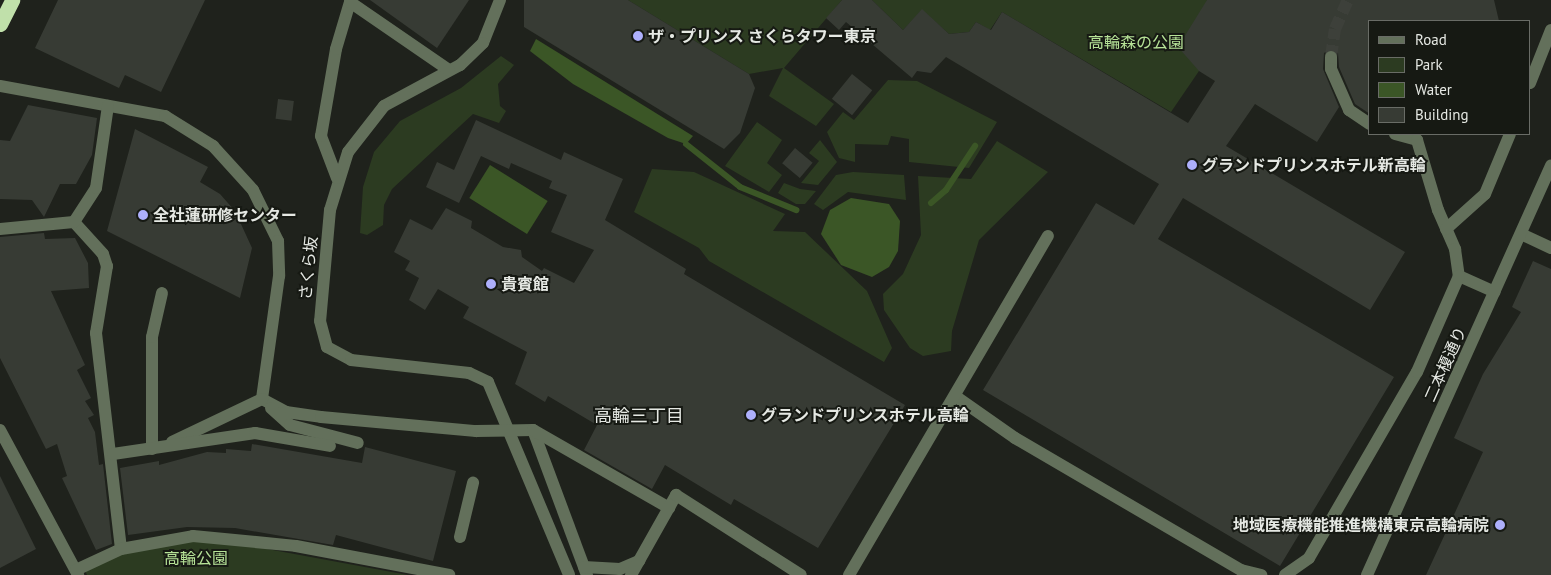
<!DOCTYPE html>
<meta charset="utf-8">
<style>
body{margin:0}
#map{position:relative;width:1551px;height:575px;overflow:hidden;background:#1f221c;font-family:"PT Sans","Noto Sans JP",sans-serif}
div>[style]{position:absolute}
.green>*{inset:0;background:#2c3b21}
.water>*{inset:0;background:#3b5626;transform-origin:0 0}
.stream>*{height:6px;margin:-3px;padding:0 3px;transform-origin:3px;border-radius:3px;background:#3b5626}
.building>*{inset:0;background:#373b34;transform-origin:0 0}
.minor-tunnel>*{height:12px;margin-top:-6px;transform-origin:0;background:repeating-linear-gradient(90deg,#3d403a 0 12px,transparent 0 18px)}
.minor>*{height:12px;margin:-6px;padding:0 6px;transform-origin:6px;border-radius:6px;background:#63705b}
.highway>*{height:15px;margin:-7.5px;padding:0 7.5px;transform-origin:7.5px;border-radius:7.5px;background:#c0e0aa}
.dots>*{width:14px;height:14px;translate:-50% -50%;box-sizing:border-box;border:2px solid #161913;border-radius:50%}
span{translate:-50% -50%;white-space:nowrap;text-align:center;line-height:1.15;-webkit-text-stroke:4px #161913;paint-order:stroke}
.poi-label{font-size:16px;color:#e5e8e3;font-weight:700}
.left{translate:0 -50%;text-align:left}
.right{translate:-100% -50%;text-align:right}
.park-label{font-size:16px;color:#b6e297}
.street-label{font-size:16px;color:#e5e8e3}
.neighbourhood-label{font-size:18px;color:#e5e8e3}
.legend{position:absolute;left:1368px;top:20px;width:162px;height:115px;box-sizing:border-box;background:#161913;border:1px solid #696c66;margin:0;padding:6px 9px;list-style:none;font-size:15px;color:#e5e8e3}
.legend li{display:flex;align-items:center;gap:10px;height:25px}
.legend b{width:25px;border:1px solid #696c66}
</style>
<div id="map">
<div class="green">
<div style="clip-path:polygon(628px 0,842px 0,784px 68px,834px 104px,816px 126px,769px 96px,783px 68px,749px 74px)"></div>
<div style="clip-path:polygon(872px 0,1207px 0,1199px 71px,1171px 112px,1002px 12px,990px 30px,976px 22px,969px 32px,949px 34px,922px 10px,903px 30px)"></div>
<div style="clip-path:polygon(501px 56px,514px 65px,498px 84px,500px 106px,506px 111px,499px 123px,473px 114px,392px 189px,384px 205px,383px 225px,367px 235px,360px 233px,363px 187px,374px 152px,400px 121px,461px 88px)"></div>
<div style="clip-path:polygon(888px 80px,917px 81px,997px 122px,969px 168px,909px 162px,909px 139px,891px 136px,888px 145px,855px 144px,855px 162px,839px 158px,827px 132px,843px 112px,854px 120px)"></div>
<div style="clip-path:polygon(757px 122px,782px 140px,767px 163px,782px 175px,769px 192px,725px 166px)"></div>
<div style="clip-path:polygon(820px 140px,837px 162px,818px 185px,801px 183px,819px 161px,809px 153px)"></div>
<div style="clip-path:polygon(997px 141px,1048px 172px,979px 240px,952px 331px,951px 351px,923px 356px,910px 348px,884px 310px,883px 294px,903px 274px,921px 235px,918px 176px,971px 179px)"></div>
<div style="clip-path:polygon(652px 169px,694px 172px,785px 214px,773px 231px,805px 232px,867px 291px,892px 348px,884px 362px,709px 261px,699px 248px,634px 212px)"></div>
<div style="clip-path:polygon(853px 172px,904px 175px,906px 200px,848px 192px,823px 210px,814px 204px,836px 175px)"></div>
<div style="clip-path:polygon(784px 183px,800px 189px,816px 191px,805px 204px,796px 204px,778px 193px)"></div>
<div style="clip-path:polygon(192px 540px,262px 548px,408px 575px,87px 575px,84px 569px,120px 554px)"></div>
</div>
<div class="water">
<div style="clip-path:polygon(536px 39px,693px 136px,686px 144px,668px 138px,573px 84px,530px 51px)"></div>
<div style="left:490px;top:165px;width:68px;height:39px;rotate:32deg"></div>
<div style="clip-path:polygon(851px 198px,889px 204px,900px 221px,898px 251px,889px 267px,872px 277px,841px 265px,821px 234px,830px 210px)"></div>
</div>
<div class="stream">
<div style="left:686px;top:144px;width:69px;rotate:38.5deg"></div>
<div style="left:740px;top:187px;width:61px;rotate:22.3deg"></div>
<div style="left:931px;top:203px;width:20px;rotate:-41deg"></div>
<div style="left:946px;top:190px;width:53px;rotate:-56.6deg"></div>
</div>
<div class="building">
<div style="clip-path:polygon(58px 0,205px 0,161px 92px,125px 75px,119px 88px,35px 48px)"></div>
<div style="clip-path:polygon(370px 0,469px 0,437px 48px)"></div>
<div style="clip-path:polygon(524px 0,628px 0,749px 74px,755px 88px,740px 133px,724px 149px,524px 27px)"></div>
<div style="clip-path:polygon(842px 0,872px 0,903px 30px,922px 9px,949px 34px,969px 32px,976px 22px,991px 30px,1002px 12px,1188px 123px,1215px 81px,1199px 71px,1178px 47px,1207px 0,1494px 0,1499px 21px,1370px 21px,1370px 114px,1355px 104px,1339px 67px,1338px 53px,1331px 49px,1324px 53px,1323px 69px,1339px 107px,1317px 142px,1255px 104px,1226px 146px,1405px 252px,1370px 310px,1183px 198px,1158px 239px,1394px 377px,1280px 566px,983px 390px,1096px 203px,1134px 225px,1159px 184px,946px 57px,931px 73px,917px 71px,912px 78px,846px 22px,839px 30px,826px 18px)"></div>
<div style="left:852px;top:74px;width:26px;height:32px;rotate:39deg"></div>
<div style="left:278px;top:99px;width:16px;height:20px;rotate:7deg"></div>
<div style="clip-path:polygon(28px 105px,97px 118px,92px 155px,76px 184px,60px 184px,44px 217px,32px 200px,0 199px,0 140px,10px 141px)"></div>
<div style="clip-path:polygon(476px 120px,561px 160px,564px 152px,623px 179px,605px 220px,686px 269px,684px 274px,905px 405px,818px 548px,734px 499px,731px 505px,665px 465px,652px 489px,584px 450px,597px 425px,548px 396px,545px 402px,515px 384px,527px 352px,463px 318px,469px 307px,438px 289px,425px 310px,409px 300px,419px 278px,405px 270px,410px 261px,394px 252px,410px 219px,432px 230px,446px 208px,472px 221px,471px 228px,503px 247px,521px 250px,522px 257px,542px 271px,544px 268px,574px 283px,594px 250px,551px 232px,567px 195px,549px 188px,552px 181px,511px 163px,509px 169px,481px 156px,459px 203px,426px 187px,437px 162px,454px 170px)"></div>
<div style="clip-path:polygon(135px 129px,208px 167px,200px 182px,220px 194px,235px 211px,252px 248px,240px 298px,107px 231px)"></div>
<div style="left:795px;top:148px;width:23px;height:20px;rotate:40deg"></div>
<div style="clip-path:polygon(44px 233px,45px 239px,75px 238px,88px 263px,89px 288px,51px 291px,85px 365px,77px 370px,91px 398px,85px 401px,94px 415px,88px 418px,95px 432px,99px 465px,103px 464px,112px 544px,96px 550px,62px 478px,67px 476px,57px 444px,46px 449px,0 358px,0 237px)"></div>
<div style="clip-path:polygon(1533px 261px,1551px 269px,1551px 575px,1426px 575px,1483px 452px,1454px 438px,1483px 374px,1521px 312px,1512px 307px)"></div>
<div style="clip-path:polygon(252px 444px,362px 463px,365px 447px,456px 471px,433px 561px,336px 535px,333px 545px,235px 528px,187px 527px,128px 535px,120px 468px,159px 461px,159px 465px,207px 452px,226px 453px,226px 449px,251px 451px)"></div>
<div style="clip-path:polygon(0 476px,36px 549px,0 568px)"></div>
</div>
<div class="minor-tunnel">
<div style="left:1331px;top:57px;width:28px;rotate:-82deg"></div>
<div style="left:1335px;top:29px;width:32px;rotate:-66deg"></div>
</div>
<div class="minor">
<div style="left:500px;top:0;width:46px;rotate:111.6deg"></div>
<div style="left:483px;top:43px;width:32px;rotate:136deg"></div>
<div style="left:460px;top:65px;width:86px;rotate:151.7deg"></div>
<div style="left:384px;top:106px;width:58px;rotate:128deg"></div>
<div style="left:348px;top:152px;width:61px;rotate:107.2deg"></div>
<div style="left:330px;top:210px;width:111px;rotate:95.1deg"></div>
<div style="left:320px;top:321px;width:27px;rotate:75deg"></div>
<div style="left:327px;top:347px;width:27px;rotate:28deg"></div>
<div style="left:351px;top:360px;width:119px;rotate:6.3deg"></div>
<div style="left:469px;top:373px;width:21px;rotate:25deg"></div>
<div style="left:488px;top:382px;width:209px;rotate:67.2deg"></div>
<div style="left:1331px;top:57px;width:12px;rotate:90deg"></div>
<div style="left:1331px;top:69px;width:45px;rotate:66.3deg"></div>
<div style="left:1349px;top:110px;width:25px;rotate:34deg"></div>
<div style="left:1530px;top:83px;width:57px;rotate:-68.4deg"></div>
<div style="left:0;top:86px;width:168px;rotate:10.3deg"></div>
<div style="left:165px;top:116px;width:57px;rotate:32deg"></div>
<div style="left:213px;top:146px;width:59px;rotate:47.7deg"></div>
<div style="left:253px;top:190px;width:57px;rotate:63.9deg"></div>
<div style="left:278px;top:241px;width:35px;rotate:88deg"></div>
<div style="left:279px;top:276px;width:124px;rotate:97.9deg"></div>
<div style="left:1395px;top:134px;width:23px;rotate:15deg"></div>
<div style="left:1417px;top:140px;width:73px;rotate:73.3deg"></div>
<div style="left:1438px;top:210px;width:43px;rotate:66.4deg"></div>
<div style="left:1455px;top:249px;width:27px;rotate:82deg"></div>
<div style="left:1459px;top:276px;width:39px;rotate:24deg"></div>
<div style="left:337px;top:178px;width:45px;rotate:-110.9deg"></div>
<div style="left:321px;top:136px;width:88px;rotate:-80.2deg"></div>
<div style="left:336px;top:49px;width:49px;rotate:-73.4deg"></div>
<div style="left:350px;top:2px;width:120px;rotate:34.5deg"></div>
<div style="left:74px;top:222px;width:43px;rotate:47.8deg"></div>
<div style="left:103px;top:254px;width:13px;rotate:72deg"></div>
<div style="left:107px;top:266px;width:68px;rotate:99.3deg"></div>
<div style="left:96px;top:333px;width:217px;rotate:83.4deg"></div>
<div style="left:0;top:229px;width:74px;rotate:-5.4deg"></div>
<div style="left:74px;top:222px;width:40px;rotate:-57.1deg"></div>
<div style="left:96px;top:188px;width:83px;rotate:-81.7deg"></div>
<div style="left:1446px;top:229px;width:52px;rotate:-41.9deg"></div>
<div style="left:1485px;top:194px;width:65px;rotate:-67.4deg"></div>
<div style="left:1521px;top:234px;width:33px;rotate:25deg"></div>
<div style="left:955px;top:396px;width:73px;rotate:35deg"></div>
<div style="left:1015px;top:438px;width:262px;rotate:30.3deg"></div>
<div style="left:1241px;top:570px;width:21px;rotate:14deg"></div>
<div style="left:262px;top:399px;width:27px;rotate:28deg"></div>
<div style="left:286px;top:412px;width:35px;rotate:8deg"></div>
<div style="left:321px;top:417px;width:156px;rotate:5.2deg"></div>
<div style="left:476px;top:431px;width:57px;rotate:-1deg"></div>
<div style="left:533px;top:430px;width:155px;rotate:69.6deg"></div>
<div style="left:271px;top:408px;width:25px;rotate:42deg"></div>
<div style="left:290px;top:425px;width:70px;rotate:14.8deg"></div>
<div style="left:0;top:430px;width:165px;rotate:61.7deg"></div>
<div style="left:533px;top:430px;width:157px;rotate:29.8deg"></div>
<div style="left:172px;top:442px;width:100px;rotate:-25.5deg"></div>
<div style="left:152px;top:449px;width:112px;rotate:-90deg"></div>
<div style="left:152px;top:337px;width:45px;rotate:-77.2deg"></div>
<div style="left:113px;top:454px;width:144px;rotate:-8.4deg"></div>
<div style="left:255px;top:433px;width:76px;rotate:9.8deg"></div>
<div style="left:460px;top:537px;width:56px;rotate:-76.5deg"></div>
<div style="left:584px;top:567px;width:36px;rotate:3deg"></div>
<div style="left:620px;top:569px;width:21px;rotate:-23deg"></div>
<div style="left:76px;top:570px;width:50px;rotate:-25deg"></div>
<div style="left:121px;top:549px;width:73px;rotate:-10.2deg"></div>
<div style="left:193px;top:536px;width:103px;rotate:5.5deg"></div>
<div style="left:296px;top:546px;width:156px;rotate:10.7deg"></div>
<div style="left:631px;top:575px;width:92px;rotate:-60.6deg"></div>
<div style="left:676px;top:495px;width:148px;rotate:32.6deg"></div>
<div style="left:849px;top:575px;width:393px;rotate:-59.6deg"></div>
<div style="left:1285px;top:575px;width:29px;rotate:-35deg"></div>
<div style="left:1309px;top:558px;width:215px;rotate:-59.9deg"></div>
<div style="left:1417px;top:372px;width:105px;rotate:-66.4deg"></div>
<div style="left:1367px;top:575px;width:449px;rotate:-65.8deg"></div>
</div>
<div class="highway">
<div style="left:0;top:24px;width:27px;rotate:-63deg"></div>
</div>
<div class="dots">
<div style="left:638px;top:36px;background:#adaffb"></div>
<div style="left:1192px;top:165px;background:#adaffb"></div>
<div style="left:143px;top:215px;background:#adaffb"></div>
<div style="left:491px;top:284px;background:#adaffb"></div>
<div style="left:751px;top:415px;background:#adaffb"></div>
<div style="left:1500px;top:525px;background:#adaffb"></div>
</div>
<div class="poi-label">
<span class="left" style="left:648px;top:36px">ザ・プリンス さくらタワー東京</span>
<span class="left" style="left:1202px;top:165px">グランドプリンスホテル新高輪</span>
<span class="left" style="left:153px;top:215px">全社蓮研修センター</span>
<span class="left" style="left:501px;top:284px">貴賓館</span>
<span class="left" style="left:761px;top:415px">グランドプリンスホテル高輪</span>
<span class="right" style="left:1489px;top:525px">地域医療機能推進機構東京高輪病院</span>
</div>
<div class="park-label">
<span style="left:1136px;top:42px">高輪森の公園</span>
<span style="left:196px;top:558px">高輪公園</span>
</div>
<div class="street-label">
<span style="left:308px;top:268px;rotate:-84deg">さくら坂</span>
<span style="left:1445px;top:364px;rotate:-66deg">二本榎通り</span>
</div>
<div class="neighbourhood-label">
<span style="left:639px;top:416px">高輪三丁目</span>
</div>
<ul class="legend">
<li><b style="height:6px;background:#63705b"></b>Road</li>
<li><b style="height:14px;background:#2c3b21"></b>Park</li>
<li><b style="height:14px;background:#3b5626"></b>Water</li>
<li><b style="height:14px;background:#373b34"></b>Building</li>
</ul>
</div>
